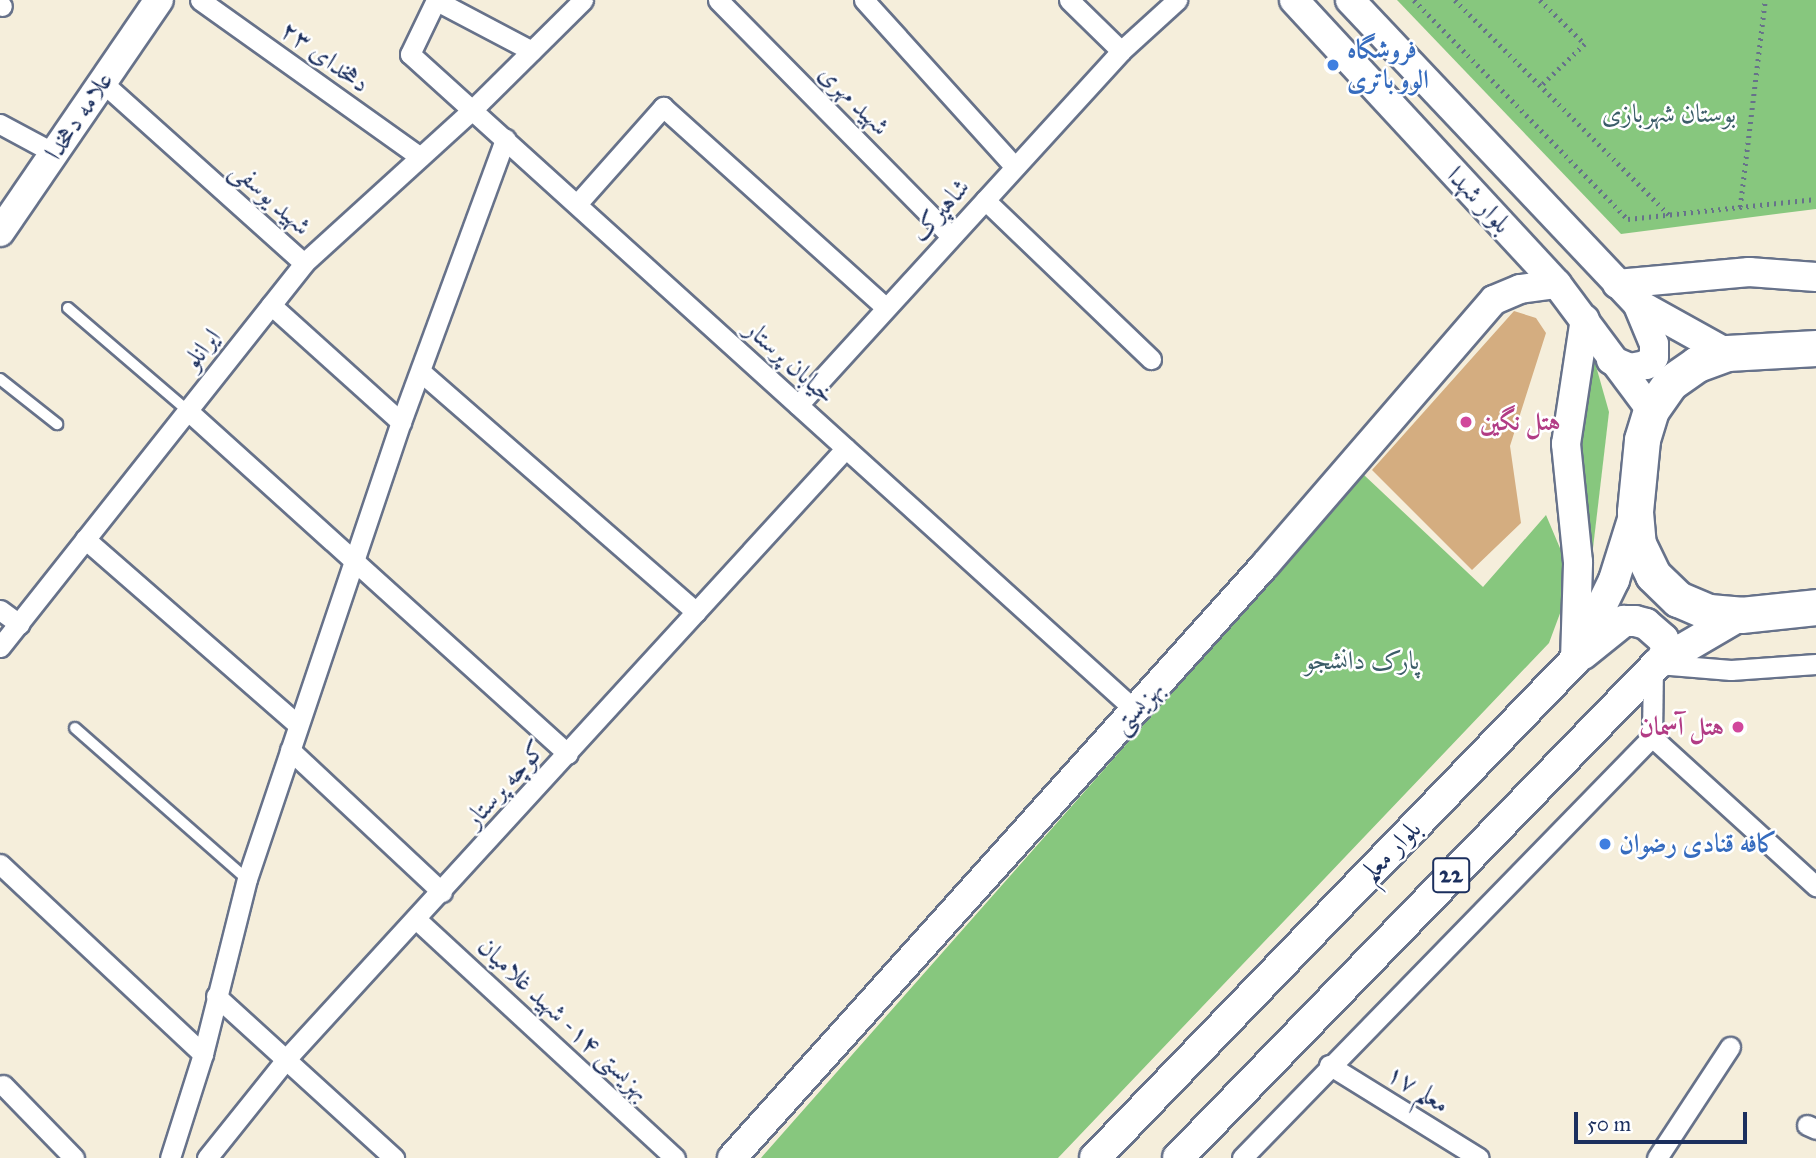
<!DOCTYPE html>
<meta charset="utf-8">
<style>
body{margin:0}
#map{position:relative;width:1816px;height:1158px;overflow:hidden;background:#f5eedb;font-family:"IM FELL Great Primer",Amiri,serif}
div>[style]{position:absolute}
.green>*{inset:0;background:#87c77e}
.building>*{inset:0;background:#d4ad80}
.path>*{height:4.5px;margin-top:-2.25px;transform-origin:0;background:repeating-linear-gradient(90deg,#67728a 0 2px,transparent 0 7px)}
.roads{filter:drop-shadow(2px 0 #67728a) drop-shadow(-2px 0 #67728a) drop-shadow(0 2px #67728a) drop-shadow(0 -2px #67728a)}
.lane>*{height:10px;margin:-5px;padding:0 5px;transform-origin:5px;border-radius:5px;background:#fff}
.street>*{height:19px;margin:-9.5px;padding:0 9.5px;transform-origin:9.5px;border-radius:9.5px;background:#fff}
.secondary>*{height:28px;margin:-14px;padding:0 14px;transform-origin:14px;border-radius:14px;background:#fff}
.primary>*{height:30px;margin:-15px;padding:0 15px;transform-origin:15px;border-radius:15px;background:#fff}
.highway>*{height:35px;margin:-17.5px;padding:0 17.5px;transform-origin:17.5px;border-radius:17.5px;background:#fff}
.dots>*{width:19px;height:19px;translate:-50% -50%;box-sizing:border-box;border:4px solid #fff;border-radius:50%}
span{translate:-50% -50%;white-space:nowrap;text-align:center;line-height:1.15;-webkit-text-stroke:5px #fff;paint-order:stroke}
.shield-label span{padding:2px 5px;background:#fff;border:2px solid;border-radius:5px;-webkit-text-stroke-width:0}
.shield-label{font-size:24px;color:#1b2f5e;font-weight:700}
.shop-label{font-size:26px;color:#366cbe;font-weight:700}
.left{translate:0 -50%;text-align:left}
.street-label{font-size:26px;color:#1b2f5e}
.park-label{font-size:26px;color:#3b5d68}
.hotel-label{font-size:26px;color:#b23c85;font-weight:700}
.right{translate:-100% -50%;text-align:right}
.scale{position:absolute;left:1574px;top:1112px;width:173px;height:32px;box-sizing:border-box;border:4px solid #1b2f5e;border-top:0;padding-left:9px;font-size:21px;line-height:24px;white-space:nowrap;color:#1b2f5e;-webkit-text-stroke:5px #fff;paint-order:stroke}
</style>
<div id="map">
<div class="green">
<div style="clip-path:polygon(1397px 0,1816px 0,1816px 209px,1621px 234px)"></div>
<div style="clip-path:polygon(1594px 359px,1609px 412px,1591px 565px,1577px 466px)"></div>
<div style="clip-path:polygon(1364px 475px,1483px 587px,1546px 515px,1565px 560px,1562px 608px,1549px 643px,1058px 1158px,761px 1158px)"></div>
</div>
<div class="building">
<div style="clip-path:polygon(1514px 311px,1536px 318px,1546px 333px,1510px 446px,1521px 523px,1472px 570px,1372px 470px)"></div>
</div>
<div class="path">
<div style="left:1414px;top:0;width:306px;rotate:45.7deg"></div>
<div style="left:1628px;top:219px;width:189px;rotate:-6.1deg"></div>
<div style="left:1455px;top:0;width:303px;rotate:45.1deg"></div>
<div style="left:1540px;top:0;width:63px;rotate:44.4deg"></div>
<div style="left:1585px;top:44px;width:61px;rotate:136.3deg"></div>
<div style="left:1740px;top:207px;width:209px;rotate:-83.1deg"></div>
</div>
<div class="roads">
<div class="lane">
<div style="left:68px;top:308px;width:157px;rotate:40.6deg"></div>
<div style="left:0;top:379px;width:73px;rotate:38.3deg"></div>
<div style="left:75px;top:728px;width:229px;rotate:41.3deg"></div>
</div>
<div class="street">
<div style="left:200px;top:0;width:270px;rotate:35.5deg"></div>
<div style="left:436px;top:0;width:60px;rotate:115.7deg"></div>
<div style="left:410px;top:54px;width:978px;rotate:42.14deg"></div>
<div style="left:718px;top:0;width:332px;rotate:45.4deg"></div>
<div style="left:864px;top:0;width:225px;rotate:47.9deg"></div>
<div style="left:1069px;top:0;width:73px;rotate:44.4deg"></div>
<div style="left:437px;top:1px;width:107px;rotate:27.8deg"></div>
<div style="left:0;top:5px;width:2px;rotate:27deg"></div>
<div style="left:102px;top:82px;width:271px;rotate:41.9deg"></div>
<div style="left:0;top:124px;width:61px;rotate:28.2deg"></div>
<div style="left:985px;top:200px;width:230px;rotate:43.8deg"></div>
<div style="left:577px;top:204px;width:130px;rotate:-48.4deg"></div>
<div style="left:663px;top:107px;width:300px;rotate:42deg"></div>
<div style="left:271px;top:305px;width:175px;rotate:42deg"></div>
<div style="left:421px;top:372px;width:365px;rotate:41.1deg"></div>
<div style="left:798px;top:405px;width:479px;rotate:-47.6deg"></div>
<div style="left:1121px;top:51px;width:76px;rotate:-42.3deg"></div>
<div style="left:187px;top:410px;width:513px;rotate:42.08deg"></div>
<div style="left:85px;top:539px;width:283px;rotate:41.1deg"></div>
<div style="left:0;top:610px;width:24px;rotate:36deg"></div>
<div style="left:0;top:647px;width:490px;rotate:-51.6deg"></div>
<div style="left:304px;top:263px;width:227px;rotate:-42.3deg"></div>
<div style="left:472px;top:110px;width:156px;rotate:-44.7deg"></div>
<div style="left:1658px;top:664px;width:73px;rotate:4.7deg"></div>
<div style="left:1731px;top:670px;width:85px;rotate:-4deg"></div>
<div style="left:1652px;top:737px;width:222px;rotate:42.3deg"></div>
<div style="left:290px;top:750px;width:208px;rotate:43.1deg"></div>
<div style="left:0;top:864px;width:278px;rotate:43.1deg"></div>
<div style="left:417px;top:920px;width:351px;rotate:42.7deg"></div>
<div style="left:216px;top:996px;width:241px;rotate:42.3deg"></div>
<div style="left:1329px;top:1065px;width:176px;rotate:31.8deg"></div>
<div style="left:3px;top:1085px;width:102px;rotate:45.8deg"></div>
<div style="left:1807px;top:1125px;width:10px;rotate:24deg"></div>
<div style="left:170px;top:1158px;width:109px;rotate:-72.4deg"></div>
<div style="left:203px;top:1054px;width:180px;rotate:-75.9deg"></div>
<div style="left:247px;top:879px;width:482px;rotate:-71.4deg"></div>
<div style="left:401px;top:422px;width:302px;rotate:-69.8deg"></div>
<div style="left:207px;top:1158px;width:128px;rotate:-51.3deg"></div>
<div style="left:287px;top:1058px;width:827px;rotate:-47.5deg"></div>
<div style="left:1242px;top:1158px;width:588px;rotate:-45.76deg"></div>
<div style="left:1652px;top:737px;width:70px;rotate:-89.2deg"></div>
<div style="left:1657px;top:1158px;width:133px;rotate:-56.7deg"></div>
</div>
<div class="secondary">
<div style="left:1294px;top:0;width:387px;rotate:47.2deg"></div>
<div style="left:1557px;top:284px;width:157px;rotate:53.3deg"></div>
<div style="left:1350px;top:0;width:417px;rotate:46.6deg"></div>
<div style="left:1637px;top:303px;width:103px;rotate:29.1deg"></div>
<div style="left:0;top:232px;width:281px;rotate:-55.6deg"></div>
<div style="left:1617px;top:284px;width:133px;rotate:-5.2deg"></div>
<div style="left:1749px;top:272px;width:67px;rotate:4.3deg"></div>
<div style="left:1611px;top:360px;width:21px;rotate:23deg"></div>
<div style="left:1630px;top:368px;width:16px;rotate:-11deg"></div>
<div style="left:1646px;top:365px;width:11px;rotate:-45deg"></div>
<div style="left:1654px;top:357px;width:13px;rotate:-90deg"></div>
<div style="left:1654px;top:344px;width:44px;rotate:-112.5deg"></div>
<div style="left:1575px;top:660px;width:98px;rotate:-88.2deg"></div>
<div style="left:1578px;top:562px;width:119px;rotate:-95.8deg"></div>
<div style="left:1566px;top:444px;width:126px;rotate:-81.4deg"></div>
<div style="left:732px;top:1158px;width:797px;rotate:-48.05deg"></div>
<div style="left:1265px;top:565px;width:350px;rotate:-49.2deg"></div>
<div style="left:1494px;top:300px;width:28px;rotate:-23deg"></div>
<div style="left:1520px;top:289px;width:37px;rotate:-8deg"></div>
</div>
<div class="primary">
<div style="left:1583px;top:654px;width:53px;rotate:-38.8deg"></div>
<div style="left:1624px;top:621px;width:11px"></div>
<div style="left:1635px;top:621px;width:11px;rotate:15deg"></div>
<div style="left:1646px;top:624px;width:23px;rotate:41deg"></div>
<div style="left:1663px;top:639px;width:11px;rotate:68deg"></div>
<div style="left:1667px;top:649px;width:9px;rotate:117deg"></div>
<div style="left:1095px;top:1158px;width:692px;rotate:-46.05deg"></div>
<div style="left:1575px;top:660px;width:89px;rotate:-64deg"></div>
<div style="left:1614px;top:580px;width:67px;rotate:-72.6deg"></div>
<div style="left:1178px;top:1158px;width:688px;rotate:-45.88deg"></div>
<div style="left:1657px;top:664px;width:97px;rotate:-30.3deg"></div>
</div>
<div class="highway">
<div style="left:1816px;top:348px;width:89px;rotate:176.8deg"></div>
<div style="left:1727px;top:353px;width:32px;rotate:160deg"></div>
<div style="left:1697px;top:364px;width:33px;rotate:145deg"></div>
<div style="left:1670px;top:383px;width:33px;rotate:125deg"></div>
<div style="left:1651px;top:410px;width:31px;rotate:107deg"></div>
<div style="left:1642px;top:440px;width:72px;rotate:95.6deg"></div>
<div style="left:1635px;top:512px;width:32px;rotate:85deg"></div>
<div style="left:1638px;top:544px;width:34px;rotate:64deg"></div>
<div style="left:1653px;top:575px;width:35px;rotate:44deg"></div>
<div style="left:1678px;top:599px;width:34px;rotate:23deg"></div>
<div style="left:1709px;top:612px;width:32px;rotate:5deg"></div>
<div style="left:1741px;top:615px;width:75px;rotate:-6.1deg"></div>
</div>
</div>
<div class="dots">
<div style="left:1333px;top:65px;background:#3f7fe0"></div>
<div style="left:1466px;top:422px;background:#d1479c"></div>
<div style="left:1738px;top:727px;background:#d1479c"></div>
<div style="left:1605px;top:844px;background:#3f7fe0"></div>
</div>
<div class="shield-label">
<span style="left:1451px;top:875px">22</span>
</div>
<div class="shop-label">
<span class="left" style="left:1347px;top:65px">فروشگاه<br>الوو باتری</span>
<span class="left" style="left:1619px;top:844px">کافه قنادی رضوان</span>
</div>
<div class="street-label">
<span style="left:325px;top:57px;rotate:36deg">دهخدای ۲۳</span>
<span style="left:854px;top:100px;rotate:45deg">شهید مهری</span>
<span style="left:79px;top:116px;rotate:-56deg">علامه دهخدا</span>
<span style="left:271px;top:198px;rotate:42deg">شهید یوسفی</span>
<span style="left:1479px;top:200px;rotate:47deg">بلوار شهدا</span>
<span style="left:940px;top:210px;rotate:-48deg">شاهپرک</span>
<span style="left:202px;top:349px;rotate:-52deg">ایرانلو</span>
<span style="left:790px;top:362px;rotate:42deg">خیابان پرستار</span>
<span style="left:1138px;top:707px;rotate:-48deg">بهزیستی</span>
<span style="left:505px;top:784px;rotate:-48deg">کوچه پرستار</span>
<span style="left:1391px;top:851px;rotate:-46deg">بلوار معلم</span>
<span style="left:564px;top:1019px;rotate:43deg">بهزیستی ۱۴- شهید غلامیان</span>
<span style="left:1418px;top:1089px;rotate:32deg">معلم ۱۷</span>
</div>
<div class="park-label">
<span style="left:1669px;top:114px">بوستان شهربازی</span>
<span style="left:1362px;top:661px">پارک دانشجو</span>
</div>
<div class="hotel-label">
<span class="left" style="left:1480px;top:422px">هتل نگین</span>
<span class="right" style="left:1724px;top:727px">هتل آسمان</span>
</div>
<div class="scale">50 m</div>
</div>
